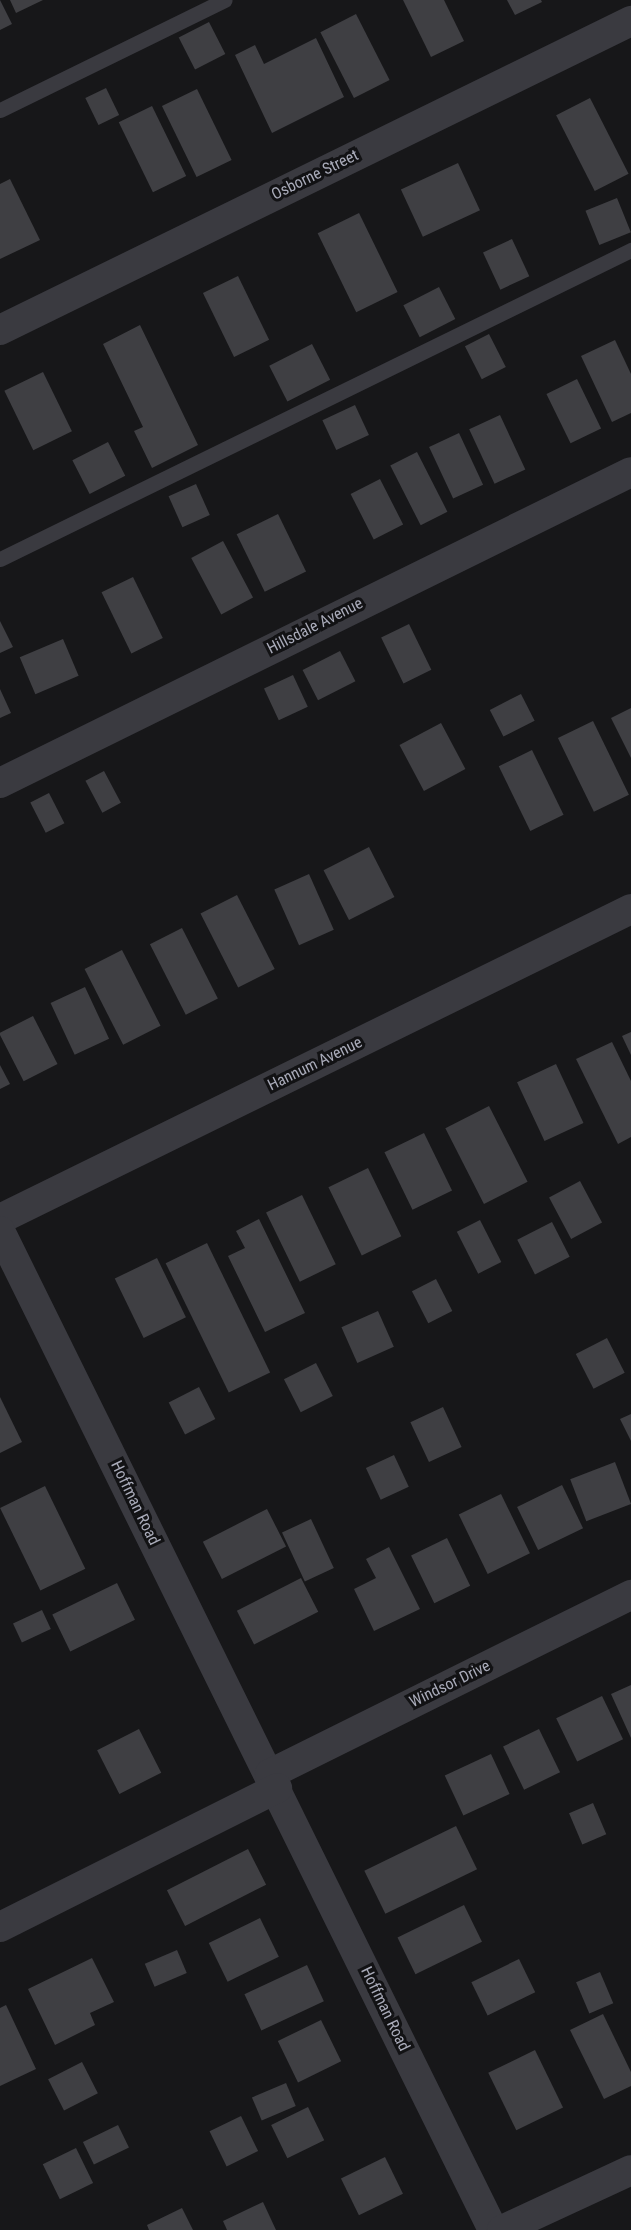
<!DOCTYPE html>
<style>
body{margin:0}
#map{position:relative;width:631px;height:2230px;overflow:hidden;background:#171719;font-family:"Roboto Condensed",sans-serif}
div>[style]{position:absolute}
.building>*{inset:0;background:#3f3f43;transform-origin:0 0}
.service>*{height:15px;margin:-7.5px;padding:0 7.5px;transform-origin:7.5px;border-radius:7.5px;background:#3a3a40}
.minor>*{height:30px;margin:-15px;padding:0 15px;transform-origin:15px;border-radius:15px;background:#3a3a40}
span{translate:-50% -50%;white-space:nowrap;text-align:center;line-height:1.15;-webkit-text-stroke:6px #121214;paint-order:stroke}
.street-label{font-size:16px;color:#a9abb9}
</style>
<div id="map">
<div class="building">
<div style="clip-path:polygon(0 0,12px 24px,0 30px)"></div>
<div style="clip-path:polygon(10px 0,43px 0,16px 13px)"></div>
<div style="clip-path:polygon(403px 0,444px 0,464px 41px,431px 57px)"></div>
<div style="clip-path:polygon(507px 0,541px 0,542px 2px,515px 15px)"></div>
<div style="left:356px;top:14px;width:74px;height:40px;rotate:63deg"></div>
<div style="left:209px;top:22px;width:36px;height:34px;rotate:63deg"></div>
<div style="clip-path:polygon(316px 38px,344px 97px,272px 133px,235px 55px,255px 45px,264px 64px)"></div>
<div style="left:106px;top:88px;width:30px;height:23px;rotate:64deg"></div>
<div style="left:197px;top:89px;width:79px;height:39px;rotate:64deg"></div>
<div style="left:590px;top:98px;width:85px;height:38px;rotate:63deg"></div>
<div style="left:152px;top:106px;width:78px;height:37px;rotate:64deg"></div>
<div style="left:458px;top:163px;width:52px;height:63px;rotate:65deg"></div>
<div style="clip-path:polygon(10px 179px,40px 240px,0 259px,0 184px)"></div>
<div style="left:617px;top:198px;width:37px;height:34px;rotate:68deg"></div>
<div style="left:359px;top:213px;width:88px;height:46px;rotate:64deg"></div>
<div style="left:512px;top:239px;width:41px;height:32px;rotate:65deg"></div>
<div style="left:238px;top:276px;width:71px;height:39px;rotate:64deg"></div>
<div style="left:439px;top:287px;width:36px;height:40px;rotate:63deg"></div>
<div style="clip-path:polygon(140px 325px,198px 445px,152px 468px,134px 431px,143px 427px,103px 344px)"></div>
<div style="left:489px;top:334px;width:37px;height:27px;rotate:63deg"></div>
<div style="clip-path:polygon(615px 340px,631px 374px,631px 413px,612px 422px,581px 356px)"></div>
<div style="left:312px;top:344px;width:40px;height:48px;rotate:63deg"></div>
<div style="left:43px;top:372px;width:66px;height:43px;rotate:64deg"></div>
<div style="left:577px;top:379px;width:55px;height:34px;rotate:64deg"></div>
<div style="left:355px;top:405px;width:33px;height:36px;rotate:65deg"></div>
<div style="left:500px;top:415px;width:60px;height:34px;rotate:65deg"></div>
<div style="left:459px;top:433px;width:57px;height:33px;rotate:65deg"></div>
<div style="left:108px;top:442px;width:38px;height:40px;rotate:63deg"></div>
<div style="left:417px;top:452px;width:67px;height:30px;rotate:63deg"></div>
<div style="left:380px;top:479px;width:51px;height:33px;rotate:63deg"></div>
<div style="left:196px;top:484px;width:34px;height:30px;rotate:66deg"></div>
<div style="left:278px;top:514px;width:64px;height:46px;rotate:64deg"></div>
<div style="left:223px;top:541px;width:64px;height:36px;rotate:62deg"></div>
<div style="left:133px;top:577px;width:68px;height:35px;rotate:64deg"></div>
<div style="clip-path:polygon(0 621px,13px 647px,0 653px)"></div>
<div style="left:409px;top:624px;width:51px;height:31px;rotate:64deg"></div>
<div style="left:63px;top:639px;width:40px;height:47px;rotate:67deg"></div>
<div style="left:340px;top:651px;width:34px;height:42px;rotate:63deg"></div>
<div style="left:293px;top:675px;width:35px;height:32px;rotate:65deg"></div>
<div style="clip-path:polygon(0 689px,11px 713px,0 718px)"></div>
<div style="left:521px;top:694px;width:30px;height:35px;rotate:63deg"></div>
<div style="clip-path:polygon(631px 708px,631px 758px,611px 718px)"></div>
<div style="left:593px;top:721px;width:82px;height:39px;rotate:64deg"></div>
<div style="left:441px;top:723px;width:52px;height:47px;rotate:62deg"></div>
<div style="left:532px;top:750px;width:72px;height:37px;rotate:64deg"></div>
<div style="left:104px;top:771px;width:36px;height:21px;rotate:62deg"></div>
<div style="left:49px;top:793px;width:34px;height:21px;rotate:63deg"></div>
<div style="left:369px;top:847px;width:56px;height:51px;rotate:63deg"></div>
<div style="left:309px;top:874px;width:61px;height:38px;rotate:66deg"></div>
<div style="left:237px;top:895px;width:83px;height:41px;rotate:63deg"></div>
<div style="left:182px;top:928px;width:79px;height:36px;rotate:63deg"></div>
<div style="left:122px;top:950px;width:85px;height:42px;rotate:63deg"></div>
<div style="left:85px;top:987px;width:57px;height:38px;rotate:65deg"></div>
<div style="left:33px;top:1016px;width:54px;height:38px;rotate:63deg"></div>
<div style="clip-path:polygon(631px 1032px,631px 1055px,622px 1036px)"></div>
<div style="clip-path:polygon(612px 1042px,631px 1081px,631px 1137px,618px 1144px,576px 1059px)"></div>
<div style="left:556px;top:1064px;width:65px;height:43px;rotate:65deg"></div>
<div style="clip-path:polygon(0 1065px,10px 1084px,0 1089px)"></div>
<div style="left:489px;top:1106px;width:85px;height:49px;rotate:63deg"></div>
<div style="left:424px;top:1133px;width:64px;height:44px;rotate:64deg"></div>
<div style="left:368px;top:1168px;width:76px;height:44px;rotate:64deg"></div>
<div style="left:580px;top:1181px;width:47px;height:35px;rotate:62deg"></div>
<div style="left:302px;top:1195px;width:77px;height:40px;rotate:64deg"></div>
<div style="clip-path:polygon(259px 1219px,305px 1313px,265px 1332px,228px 1256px,245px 1248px,236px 1231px)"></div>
<div style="left:480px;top:1220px;width:47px;height:26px;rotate:63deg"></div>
<div style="left:552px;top:1222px;width:39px;height:39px;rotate:63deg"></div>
<div style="left:207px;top:1243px;width:144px;height:46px;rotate:64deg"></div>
<div style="left:157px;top:1258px;width:66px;height:47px;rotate:64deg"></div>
<div style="left:436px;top:1279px;width:36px;height:27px;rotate:63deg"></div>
<div style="left:378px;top:1311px;width:39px;height:40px;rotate:66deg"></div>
<div style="left:607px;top:1338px;width:39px;height:35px;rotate:63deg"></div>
<div style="left:316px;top:1363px;width:37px;height:36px;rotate:63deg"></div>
<div style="left:199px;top:1387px;width:36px;height:34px;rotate:63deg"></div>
<div style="clip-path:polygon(0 1397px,22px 1442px,0 1453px)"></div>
<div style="left:443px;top:1407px;width:44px;height:36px;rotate:65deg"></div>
<div style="clip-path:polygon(631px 1414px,631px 1441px,620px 1419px)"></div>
<div style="left:394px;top:1455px;width:35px;height:31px;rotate:65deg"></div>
<div style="left:615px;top:1462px;width:45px;height:48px;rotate:69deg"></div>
<div style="left:562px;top:1485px;width:48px;height:50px;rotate:64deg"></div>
<div style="left:45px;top:1486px;width:92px;height:50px;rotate:64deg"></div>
<div style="left:501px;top:1494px;width:66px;height:47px;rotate:64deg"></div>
<div style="left:267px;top:1509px;width:42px;height:72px;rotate:63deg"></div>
<div style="left:311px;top:1519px;width:54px;height:32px;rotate:65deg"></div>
<div style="left:447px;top:1538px;width:53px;height:40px;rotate:64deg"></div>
<div style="clip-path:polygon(389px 1547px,420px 1609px,374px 1631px,354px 1589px,376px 1578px,366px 1559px)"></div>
<div style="left:301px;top:1578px;width:38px;height:72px;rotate:63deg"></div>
<div style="left:117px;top:1583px;width:41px;height:72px;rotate:64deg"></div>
<div style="left:42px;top:1610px;width:21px;height:32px;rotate:65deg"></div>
<div style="clip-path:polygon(631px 1685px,631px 1738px,611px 1694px)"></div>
<div style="left:602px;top:1696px;width:48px;height:51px;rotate:64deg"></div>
<div style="left:139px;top:1729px;width:49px;height:47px;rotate:63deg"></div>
<div style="left:539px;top:1729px;width:48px;height:40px;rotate:64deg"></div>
<div style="left:491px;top:1754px;width:44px;height:51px;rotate:65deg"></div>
<div style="left:593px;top:1803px;width:34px;height:26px;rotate:67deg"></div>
<div style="left:456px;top:1826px;width:48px;height:102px;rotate:64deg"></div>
<div style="left:248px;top:1849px;width:40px;height:91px;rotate:63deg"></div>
<div style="left:464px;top:1905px;width:41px;height:74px;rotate:64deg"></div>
<div style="left:260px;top:1918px;width:43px;height:57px;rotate:64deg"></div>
<div style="left:177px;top:1950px;width:25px;height:35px;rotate:67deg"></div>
<div style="clip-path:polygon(92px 1958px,114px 2002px,90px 2013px,95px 2025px,55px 2045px,28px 1989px)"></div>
<div style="left:519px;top:1959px;width:37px;height:53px;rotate:64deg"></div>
<div style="left:307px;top:1965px;width:40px;height:69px;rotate:65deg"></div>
<div style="left:600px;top:1972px;width:34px;height:26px;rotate:67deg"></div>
<div style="clip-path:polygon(6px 2005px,36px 2069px,0 2086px,0 2008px)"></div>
<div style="clip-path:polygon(603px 2014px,631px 2072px,631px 2086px,604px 2099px,570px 2030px)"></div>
<div style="left:321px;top:2020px;width:46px;height:48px;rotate:64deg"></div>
<div style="left:535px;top:2050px;width:64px;height:52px;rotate:64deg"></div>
<div style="left:82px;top:2062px;width:35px;height:38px;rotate:63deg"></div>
<div style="left:286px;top:2083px;width:25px;height:37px;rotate:67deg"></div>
<div style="left:308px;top:2107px;width:37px;height:41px;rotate:64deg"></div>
<div style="left:241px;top:2116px;width:39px;height:35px;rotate:64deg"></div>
<div style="left:118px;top:2125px;width:25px;height:39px;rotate:64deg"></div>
<div style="left:76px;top:2148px;width:39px;height:37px;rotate:64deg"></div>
<div style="left:385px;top:2157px;width:41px;height:49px;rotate:64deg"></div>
<div style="clip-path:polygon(263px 2202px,276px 2230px,227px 2230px,223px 2221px)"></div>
<div style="clip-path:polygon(182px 2208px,193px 2230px,149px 2230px,147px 2225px)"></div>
</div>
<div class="service">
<div style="left:0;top:110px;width:250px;rotate:-26.1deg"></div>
<div style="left:0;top:559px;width:703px;rotate:-26.09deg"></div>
</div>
<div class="minor">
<div style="left:0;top:330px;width:703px;rotate:-26.09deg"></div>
<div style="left:0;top:783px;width:703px;rotate:-26.24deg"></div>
<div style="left:0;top:1219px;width:703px;rotate:-26.16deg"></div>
<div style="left:0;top:1231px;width:1114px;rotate:63.73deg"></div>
<div style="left:270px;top:1774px;width:403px;rotate:-26.4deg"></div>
<div style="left:0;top:1927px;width:310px;rotate:-26.6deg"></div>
<div style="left:502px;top:2230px;width:142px;rotate:-24.9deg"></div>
</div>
<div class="street-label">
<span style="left:315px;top:175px;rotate:-26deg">Osborne Street</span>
<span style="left:315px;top:626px;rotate:-27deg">Hillsdale Avenue</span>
<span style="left:315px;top:1064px;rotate:-26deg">Hannum Avenue</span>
<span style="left:135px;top:1503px;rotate:64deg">Hoffman Road</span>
<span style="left:450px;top:1684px;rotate:-26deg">Windsor Drive</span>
<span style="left:385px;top:2009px;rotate:64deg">Hoffman Road</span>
</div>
</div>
